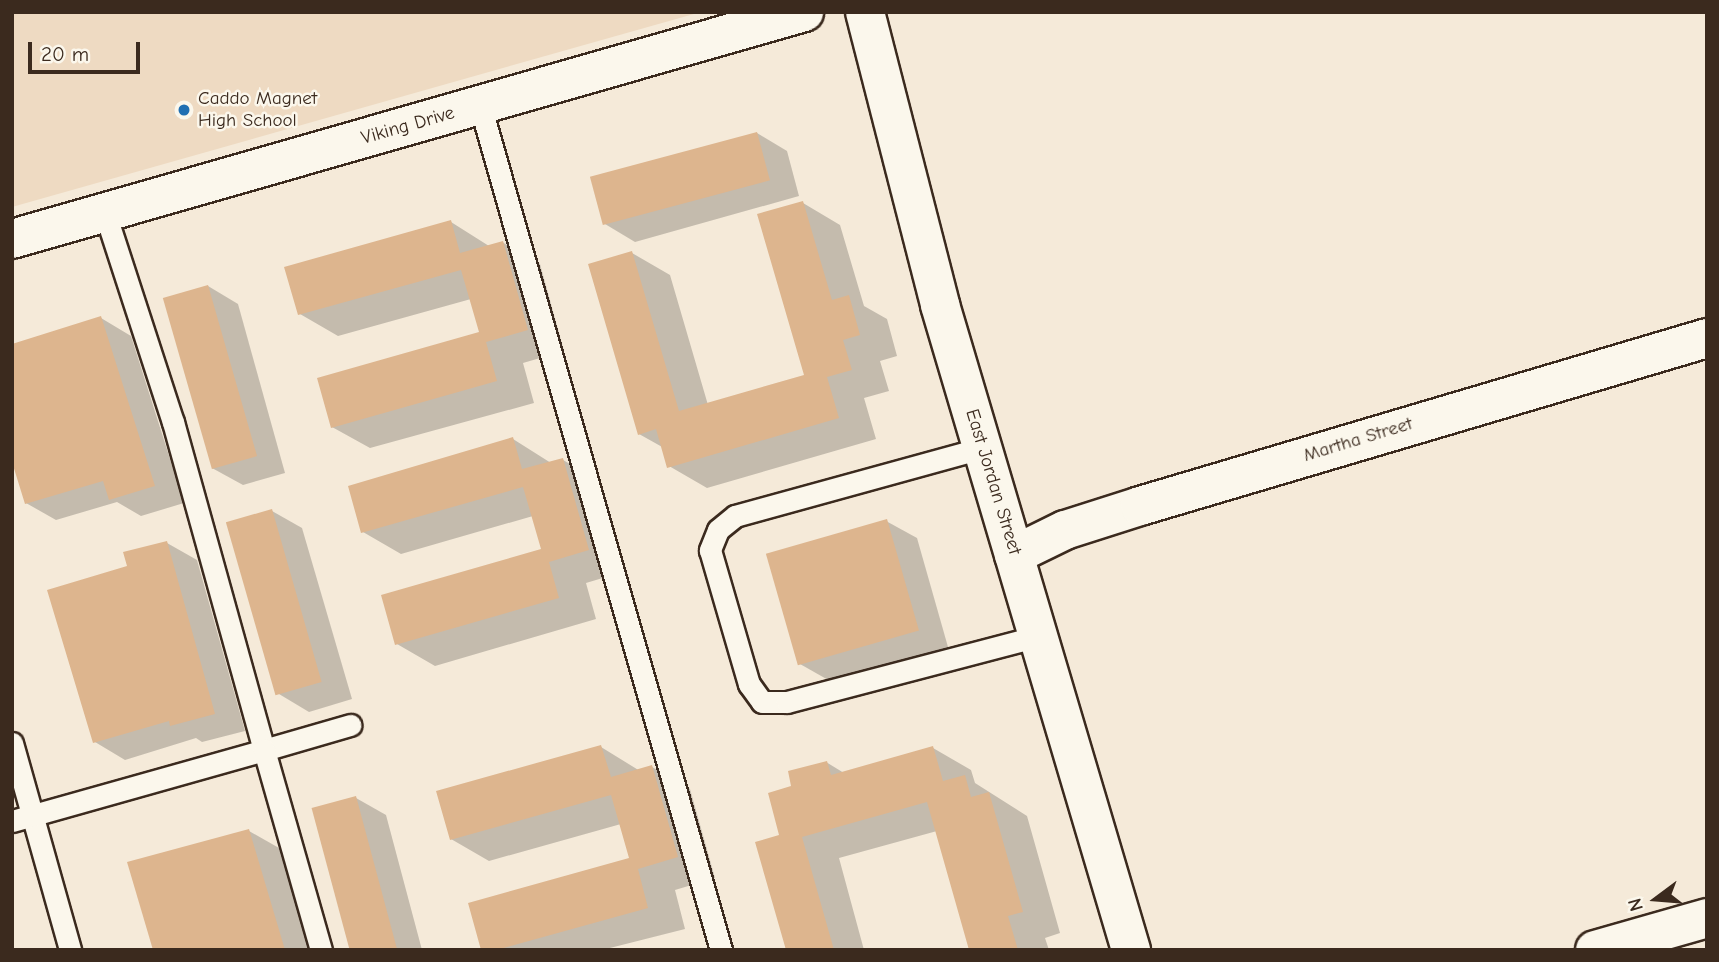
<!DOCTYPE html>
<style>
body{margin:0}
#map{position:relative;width:1719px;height:962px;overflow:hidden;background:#f5ead9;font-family:"Comic Neue",sans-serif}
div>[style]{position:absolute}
.built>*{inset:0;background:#eedac2}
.shadow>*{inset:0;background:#0003}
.building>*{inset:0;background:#ddb58e;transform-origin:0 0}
.roads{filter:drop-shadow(2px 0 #3b2a1e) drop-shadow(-2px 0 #3b2a1e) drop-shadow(0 2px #3b2a1e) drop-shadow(0 -2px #3b2a1e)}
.lane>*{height:21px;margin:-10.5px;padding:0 10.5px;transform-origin:10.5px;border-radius:10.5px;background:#fbf7ec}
.street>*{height:38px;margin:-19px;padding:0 19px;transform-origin:19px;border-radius:19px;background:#fbf7ec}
.dots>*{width:19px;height:19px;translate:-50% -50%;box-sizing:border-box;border:4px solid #fbf7ec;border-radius:50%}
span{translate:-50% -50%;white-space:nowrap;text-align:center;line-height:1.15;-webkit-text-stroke:5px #fbf7ec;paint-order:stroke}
.poi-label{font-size:19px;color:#3b2a1e}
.left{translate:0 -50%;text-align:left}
.street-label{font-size:19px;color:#3b2a1e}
.frame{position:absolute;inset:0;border:14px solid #3b2a1e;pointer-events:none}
.north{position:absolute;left:1621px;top:864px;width:70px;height:70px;-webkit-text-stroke:5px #fbf7ec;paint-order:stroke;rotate:254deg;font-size:19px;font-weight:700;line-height:28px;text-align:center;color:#3b2a1e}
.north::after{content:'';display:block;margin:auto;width:24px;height:32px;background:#3b2a1e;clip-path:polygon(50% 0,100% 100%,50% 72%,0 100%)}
.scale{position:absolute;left:28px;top:42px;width:112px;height:32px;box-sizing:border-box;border:4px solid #3b2a1e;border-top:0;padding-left:9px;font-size:21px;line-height:24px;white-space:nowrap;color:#3b2a1e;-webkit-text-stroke:5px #fbf7ec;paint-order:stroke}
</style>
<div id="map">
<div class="built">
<div style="clip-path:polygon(12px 12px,701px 12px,12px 207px)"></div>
</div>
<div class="shadow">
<div style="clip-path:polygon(757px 133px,787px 151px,799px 196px,635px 242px,605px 224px)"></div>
<div style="clip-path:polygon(803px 203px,840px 225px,864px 306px,887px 319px,897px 356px,880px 361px,889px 391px,864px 398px,876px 439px,707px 488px,669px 466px,664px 448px,639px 434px,632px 253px,670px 275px,708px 405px,806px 376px)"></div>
<div style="clip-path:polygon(451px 222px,489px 246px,502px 242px,540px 264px,564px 351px,523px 363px,534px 403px,370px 448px,332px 427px,481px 333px,471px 299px,338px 336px,300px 314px)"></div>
<div style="clip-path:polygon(208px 286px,238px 304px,285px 473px,243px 485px,212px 468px)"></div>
<div style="clip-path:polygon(101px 318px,131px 336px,184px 503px,141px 516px,117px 502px,56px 520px,26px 503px)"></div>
<div style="clip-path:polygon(513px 439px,551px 463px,563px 460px,600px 481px,626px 571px,586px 583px,596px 619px,435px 666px,397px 644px,543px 550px,533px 516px,401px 554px,363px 532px)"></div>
<div style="clip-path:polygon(272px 511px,302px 528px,352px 699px,309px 712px,279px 694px)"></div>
<div style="clip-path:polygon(886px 521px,917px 538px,948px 647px,830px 681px,800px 664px)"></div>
<div style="clip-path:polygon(167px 543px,197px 560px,245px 731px,202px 742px,196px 738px,125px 760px,95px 742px,129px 567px)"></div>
<div style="clip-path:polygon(601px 747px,640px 771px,652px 767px,690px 789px,715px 878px,675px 890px,685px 929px,602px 950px,486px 950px,631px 859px,621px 824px,489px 861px,451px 839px)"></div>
<div style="clip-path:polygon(933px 748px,971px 770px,975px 783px,1027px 816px,1060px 933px,1045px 938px,1049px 950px,970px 950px,937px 831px,839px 858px,864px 950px,787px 950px,781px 836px,794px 787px,826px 762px,844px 773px)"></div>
<div style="clip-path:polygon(356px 798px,386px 815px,422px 950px,351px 950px)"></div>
<div style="clip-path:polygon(249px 831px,279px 848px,309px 950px,154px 950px)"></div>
</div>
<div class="building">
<div style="left:757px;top:132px;width:50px;height:173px;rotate:75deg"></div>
<div style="clip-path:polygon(803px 201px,832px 300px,849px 295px,860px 335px,843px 340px,852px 370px,827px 377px,839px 418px,667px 468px,656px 429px,638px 435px,588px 264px,632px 251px,679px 411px,804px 375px,757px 214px)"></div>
<div style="clip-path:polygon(451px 220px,460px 253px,503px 241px,528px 330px,486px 342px,497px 381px,331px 428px,317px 378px,479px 332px,461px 270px,298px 315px,284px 267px)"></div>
<div style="left:208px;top:285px;width:178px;height:47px;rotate:74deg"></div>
<div style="clip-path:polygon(101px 316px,155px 486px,109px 500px,103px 481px,25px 504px,12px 462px,12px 344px)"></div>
<div style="clip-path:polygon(513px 437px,522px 469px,563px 458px,589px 550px,549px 562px,559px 598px,395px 645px,381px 595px,541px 549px,523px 487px,361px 533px,348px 486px)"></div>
<div style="left:272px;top:509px;width:180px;height:48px;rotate:74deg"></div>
<div style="left:887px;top:519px;width:116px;height:126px;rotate:74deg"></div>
<div style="clip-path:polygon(167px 541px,215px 714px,170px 726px,169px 721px,93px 743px,47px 590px,127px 566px,123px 552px)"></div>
<div style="clip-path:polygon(601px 745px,611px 777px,652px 765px,678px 857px,638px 869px,648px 908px,496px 950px,481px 950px,468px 903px,629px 858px,611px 795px,450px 840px,436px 791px)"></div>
<div style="clip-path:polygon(933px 746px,943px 781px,965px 775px,971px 797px,989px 792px,1023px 912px,1008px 916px,1018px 950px,969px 950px,927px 802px,802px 837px,834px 950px,786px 950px,755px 842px,779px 835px,768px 793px,791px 786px,788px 771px,827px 761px,831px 775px)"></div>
<div style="left:356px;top:796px;width:159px;height:46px;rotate:75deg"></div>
<div style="clip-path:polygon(249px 829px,285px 950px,153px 950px,127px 862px)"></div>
</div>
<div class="roads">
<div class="lane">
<div style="left:480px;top:105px;width:879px;rotate:74.08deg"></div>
<div style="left:105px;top:213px;width:220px;rotate:72deg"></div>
<div style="left:173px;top:422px;width:340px;rotate:74.5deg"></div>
<div style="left:264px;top:750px;width:90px;rotate:-16.2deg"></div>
<div style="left:982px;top:448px;width:256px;rotate:164.6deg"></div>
<div style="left:735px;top:516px;width:22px;rotate:141deg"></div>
<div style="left:718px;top:530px;width:22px;rotate:112deg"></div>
<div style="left:710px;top:550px;width:140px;rotate:73.8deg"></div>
<div style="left:749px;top:684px;width:22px;rotate:54deg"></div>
<div style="left:762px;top:702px;width:25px"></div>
<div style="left:787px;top:702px;width:260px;rotate:-14.7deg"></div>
<div style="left:12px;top:743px;width:215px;rotate:74.3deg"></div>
<div style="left:12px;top:821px;width:262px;rotate:-15.7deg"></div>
<div style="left:264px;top:750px;width:208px;rotate:74.1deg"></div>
</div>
<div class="street">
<div style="left:865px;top:12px;width:302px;rotate:75.6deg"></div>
<div style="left:940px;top:305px;width:673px;rotate:73.5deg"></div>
<div style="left:12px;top:239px;width:824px;rotate:-15.99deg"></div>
<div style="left:1014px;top:555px;width:57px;rotate:-26.1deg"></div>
<div style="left:1065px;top:530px;width:79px;rotate:-17.7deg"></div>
<div style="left:1140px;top:506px;width:591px;rotate:-16.5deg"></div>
<div style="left:1595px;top:950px;width:116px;rotate:-15.9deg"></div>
</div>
</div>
<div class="dots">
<div style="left:184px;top:110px;background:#1f6fb2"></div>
</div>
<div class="poi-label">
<span class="left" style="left:198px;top:110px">Caddo Magnet<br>High School</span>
</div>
<div class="street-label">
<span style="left:408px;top:126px;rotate:-16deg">Viking Drive</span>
<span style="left:1358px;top:440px;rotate:-17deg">Martha Street</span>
<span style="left:993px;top:482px;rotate:73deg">East Jordan Street</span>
</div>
<div class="frame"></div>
<div class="north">N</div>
<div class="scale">20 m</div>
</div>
